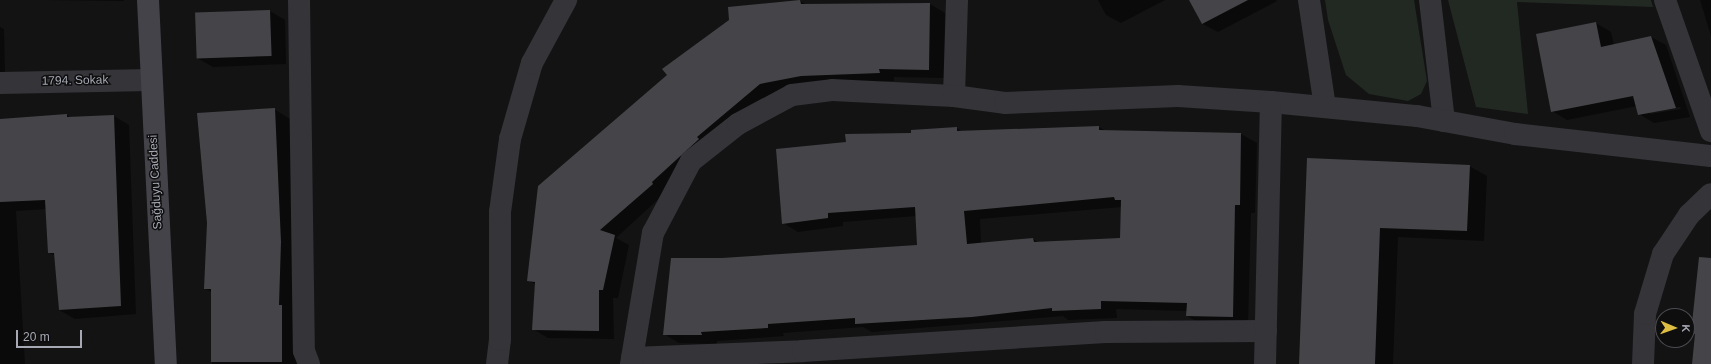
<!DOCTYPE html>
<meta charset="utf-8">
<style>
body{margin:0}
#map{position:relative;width:1711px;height:364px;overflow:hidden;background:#131314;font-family:Arial,sans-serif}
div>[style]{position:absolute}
.green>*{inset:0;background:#222923}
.shadow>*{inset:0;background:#0007}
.building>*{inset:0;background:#454549;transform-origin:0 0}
.street>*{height:22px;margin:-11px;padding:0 11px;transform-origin:11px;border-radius:11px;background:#343439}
.secondary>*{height:22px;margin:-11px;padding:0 11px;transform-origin:11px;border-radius:11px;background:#434349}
span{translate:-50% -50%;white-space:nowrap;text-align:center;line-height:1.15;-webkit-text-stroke:3px #0e0e0f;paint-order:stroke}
.street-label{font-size:12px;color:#a6a8b3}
.north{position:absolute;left:1655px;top:308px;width:40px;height:40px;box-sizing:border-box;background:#0e0e0f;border:1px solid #4b4c51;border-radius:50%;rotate:92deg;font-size:11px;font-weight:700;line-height:16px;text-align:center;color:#a6a8b3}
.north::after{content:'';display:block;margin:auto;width:14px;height:18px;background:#ddbd42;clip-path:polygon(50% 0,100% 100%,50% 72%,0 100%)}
.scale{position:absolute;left:16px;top:330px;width:66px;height:18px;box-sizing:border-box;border:2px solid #a6a8b3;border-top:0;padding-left:5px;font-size:12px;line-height:14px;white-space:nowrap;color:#a6a8b3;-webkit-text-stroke:3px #0e0e0f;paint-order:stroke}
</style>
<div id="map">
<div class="green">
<div style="clip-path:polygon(1325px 0,1414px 0,1427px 81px,1421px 94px,1408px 101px,1369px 94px,1346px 75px,1328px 20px)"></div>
<div style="clip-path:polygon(1448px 0,1651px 0,1653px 7px,1517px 2px,1528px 114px,1476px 107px)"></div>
</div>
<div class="shadow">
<div style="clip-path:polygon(41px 0,124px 0,124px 1px)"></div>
<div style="clip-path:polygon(1098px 0,1165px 0,1121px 23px,1106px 15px)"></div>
<div style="clip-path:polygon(1190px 0,1276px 0,1277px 1px,1218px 32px,1203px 24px)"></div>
<div style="clip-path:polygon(1700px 0,1711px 0,1711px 36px)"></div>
<div style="clip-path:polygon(800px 1px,807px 5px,930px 4px,945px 13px,944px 78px,894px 77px,894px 81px,817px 84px,775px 92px,616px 238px,629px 245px,618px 298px,613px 298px,614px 339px,548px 338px,533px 329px,535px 284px,528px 280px,668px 75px,730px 20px,729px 8px)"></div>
<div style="clip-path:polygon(270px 11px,285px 20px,286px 64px,213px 67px,197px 58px)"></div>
<div style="clip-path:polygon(evenodd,1596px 23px,1611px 32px,1614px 45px,1651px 37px,1666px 45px,1690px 117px,1654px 123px,1639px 114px,1637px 106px,1567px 120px,1552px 111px,1596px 23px,1680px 107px,1681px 109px,1650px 114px,1650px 112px,1680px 107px)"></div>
<div style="clip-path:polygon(0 27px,4px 29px,5px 72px,0 72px)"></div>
<div style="clip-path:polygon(274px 109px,290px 119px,298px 364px,212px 364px,212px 292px,205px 289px)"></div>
<div style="clip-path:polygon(67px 115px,72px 118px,114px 116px,129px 125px,136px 314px,75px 319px,59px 310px,56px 256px,49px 253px,47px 209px,16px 211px,25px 364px,0 364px,0 120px)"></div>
<div style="clip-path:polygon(evenodd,1099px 127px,1106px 131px,1241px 134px,1257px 143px,1255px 213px,1251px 213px,1248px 326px,1203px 325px,1187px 316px,1188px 311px,1116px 309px,1117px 318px,1068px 320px,1063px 316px,872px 332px,863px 327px,783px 333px,784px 336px,717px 341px,717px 344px,679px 343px,664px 334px,723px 259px,918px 246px,916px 216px,843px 222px,843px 226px,798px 232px,783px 223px,847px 143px,957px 128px,963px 132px,1099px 127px,1122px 207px,1121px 239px,1040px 243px,1033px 239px,981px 243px,980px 219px,1122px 207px)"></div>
<div style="clip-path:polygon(1308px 159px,1469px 166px,1487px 176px,1484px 241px,1398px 237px,1393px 364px,1300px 364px)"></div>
</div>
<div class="building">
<div style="clip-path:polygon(800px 0,801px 4px,930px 3px,929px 70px,879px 69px,880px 73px,801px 76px,760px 84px,697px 137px,699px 139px,652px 182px,653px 184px,600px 230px,615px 235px,603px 290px,599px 290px,599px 331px,532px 330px,535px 282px,527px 281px,538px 186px,667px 75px,662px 69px,729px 20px,728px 7px)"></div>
<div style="clip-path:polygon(1189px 0,1248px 0,1202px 24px)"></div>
<div style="left:270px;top:10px;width:46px;height:75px;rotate:88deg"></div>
<div style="clip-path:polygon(1596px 22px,1601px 47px,1651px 36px,1676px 108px,1638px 115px,1633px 96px,1551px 112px,1536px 34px)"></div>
<div style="clip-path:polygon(275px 108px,281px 242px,279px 305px,282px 305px,282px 362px,211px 362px,211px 289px,204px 289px,207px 223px,197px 113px)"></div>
<div style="clip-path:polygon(67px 114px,67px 117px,114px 115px,121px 306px,59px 310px,54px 253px,48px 253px,45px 200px,0 202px,0 119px)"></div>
<div style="clip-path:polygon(evenodd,1099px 126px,1099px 130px,1241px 133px,1240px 205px,1235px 205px,1233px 317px,1186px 316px,1187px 303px,1101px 301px,1101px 309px,1052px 311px,1052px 308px,972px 317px,855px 324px,855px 318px,768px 324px,768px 328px,701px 332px,702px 335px,663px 335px,671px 258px,722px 258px,917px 245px,915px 207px,828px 213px,828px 218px,782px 224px,776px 149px,846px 142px,845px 134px,911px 133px,911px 130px,957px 127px,957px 131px,1099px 126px,1114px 197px,1115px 200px,1121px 200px,1120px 238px,1034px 242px,1033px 238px,967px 244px,964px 211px,1114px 197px)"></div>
<div style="clip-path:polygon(1307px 158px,1470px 165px,1467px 231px,1380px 228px,1375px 364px,1299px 364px)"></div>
<div style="clip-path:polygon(1699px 257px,1711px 258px,1711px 364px,1692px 364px,1695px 334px,1691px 333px)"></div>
</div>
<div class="street">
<div style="left:299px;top:0;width:351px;rotate:89.2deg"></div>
<div style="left:304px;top:351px;width:14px;rotate:69deg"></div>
<div style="left:1309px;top:0;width:108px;rotate:81.5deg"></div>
<div style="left:1430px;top:0;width:122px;rotate:83.4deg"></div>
<div style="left:1665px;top:0;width:139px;rotate:70.7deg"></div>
<div style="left:0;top:83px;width:150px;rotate:-1.1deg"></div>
<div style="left:954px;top:96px;width:96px;rotate:-88.2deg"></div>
<div style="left:632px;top:358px;width:171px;rotate:-2.3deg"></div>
<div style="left:803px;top:351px;width:303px;rotate:-3.6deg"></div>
<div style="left:1105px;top:332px;width:161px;rotate:-0.4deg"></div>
<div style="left:497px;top:364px;width:24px;rotate:-83deg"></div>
<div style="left:500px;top:340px;width:128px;rotate:-90deg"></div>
<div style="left:500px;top:212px;width:74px;rotate:-82.2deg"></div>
<div style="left:510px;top:139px;width:79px;rotate:-73.9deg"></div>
<div style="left:532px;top:63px;width:72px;rotate:-61.6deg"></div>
<div style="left:631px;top:364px;width:133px;rotate:-80.5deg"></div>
<div style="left:653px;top:233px;width:81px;rotate:-62.2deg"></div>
<div style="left:691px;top:161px;width:60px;rotate:-38.2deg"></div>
<div style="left:738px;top:124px;width:61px;rotate:-28.2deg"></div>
<div style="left:792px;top:95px;width:40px;rotate:-7.1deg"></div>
<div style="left:832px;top:90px;width:122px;rotate:2.8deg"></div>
<div style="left:954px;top:96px;width:51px;rotate:7.8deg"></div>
<div style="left:1005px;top:103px;width:173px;rotate:-2.3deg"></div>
<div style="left:1178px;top:96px;width:93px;rotate:3.7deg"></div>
<div style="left:1271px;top:102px;width:147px;rotate:5.5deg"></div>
<div style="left:1417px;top:116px;width:100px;rotate:10.4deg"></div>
<div style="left:1515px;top:134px;width:197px;rotate:6.4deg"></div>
<div style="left:1265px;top:364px;width:262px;rotate:-88.7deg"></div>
<div style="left:1643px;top:364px;width:50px;rotate:-87.7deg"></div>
<div style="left:1645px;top:314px;width:63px;rotate:-73.3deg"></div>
<div style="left:1663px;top:254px;width:47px;rotate:-56.3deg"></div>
<div style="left:1689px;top:215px;width:30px;rotate:-44deg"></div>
</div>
<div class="secondary">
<div style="left:148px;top:0;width:364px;rotate:87.2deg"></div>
</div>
<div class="street-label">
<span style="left:75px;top:81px;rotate:-1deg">1794. Sokak</span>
<span style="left:156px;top:182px;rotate:-93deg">Sağduyu Caddesi</span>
</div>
<div class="north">K</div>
<div class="scale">20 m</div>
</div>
